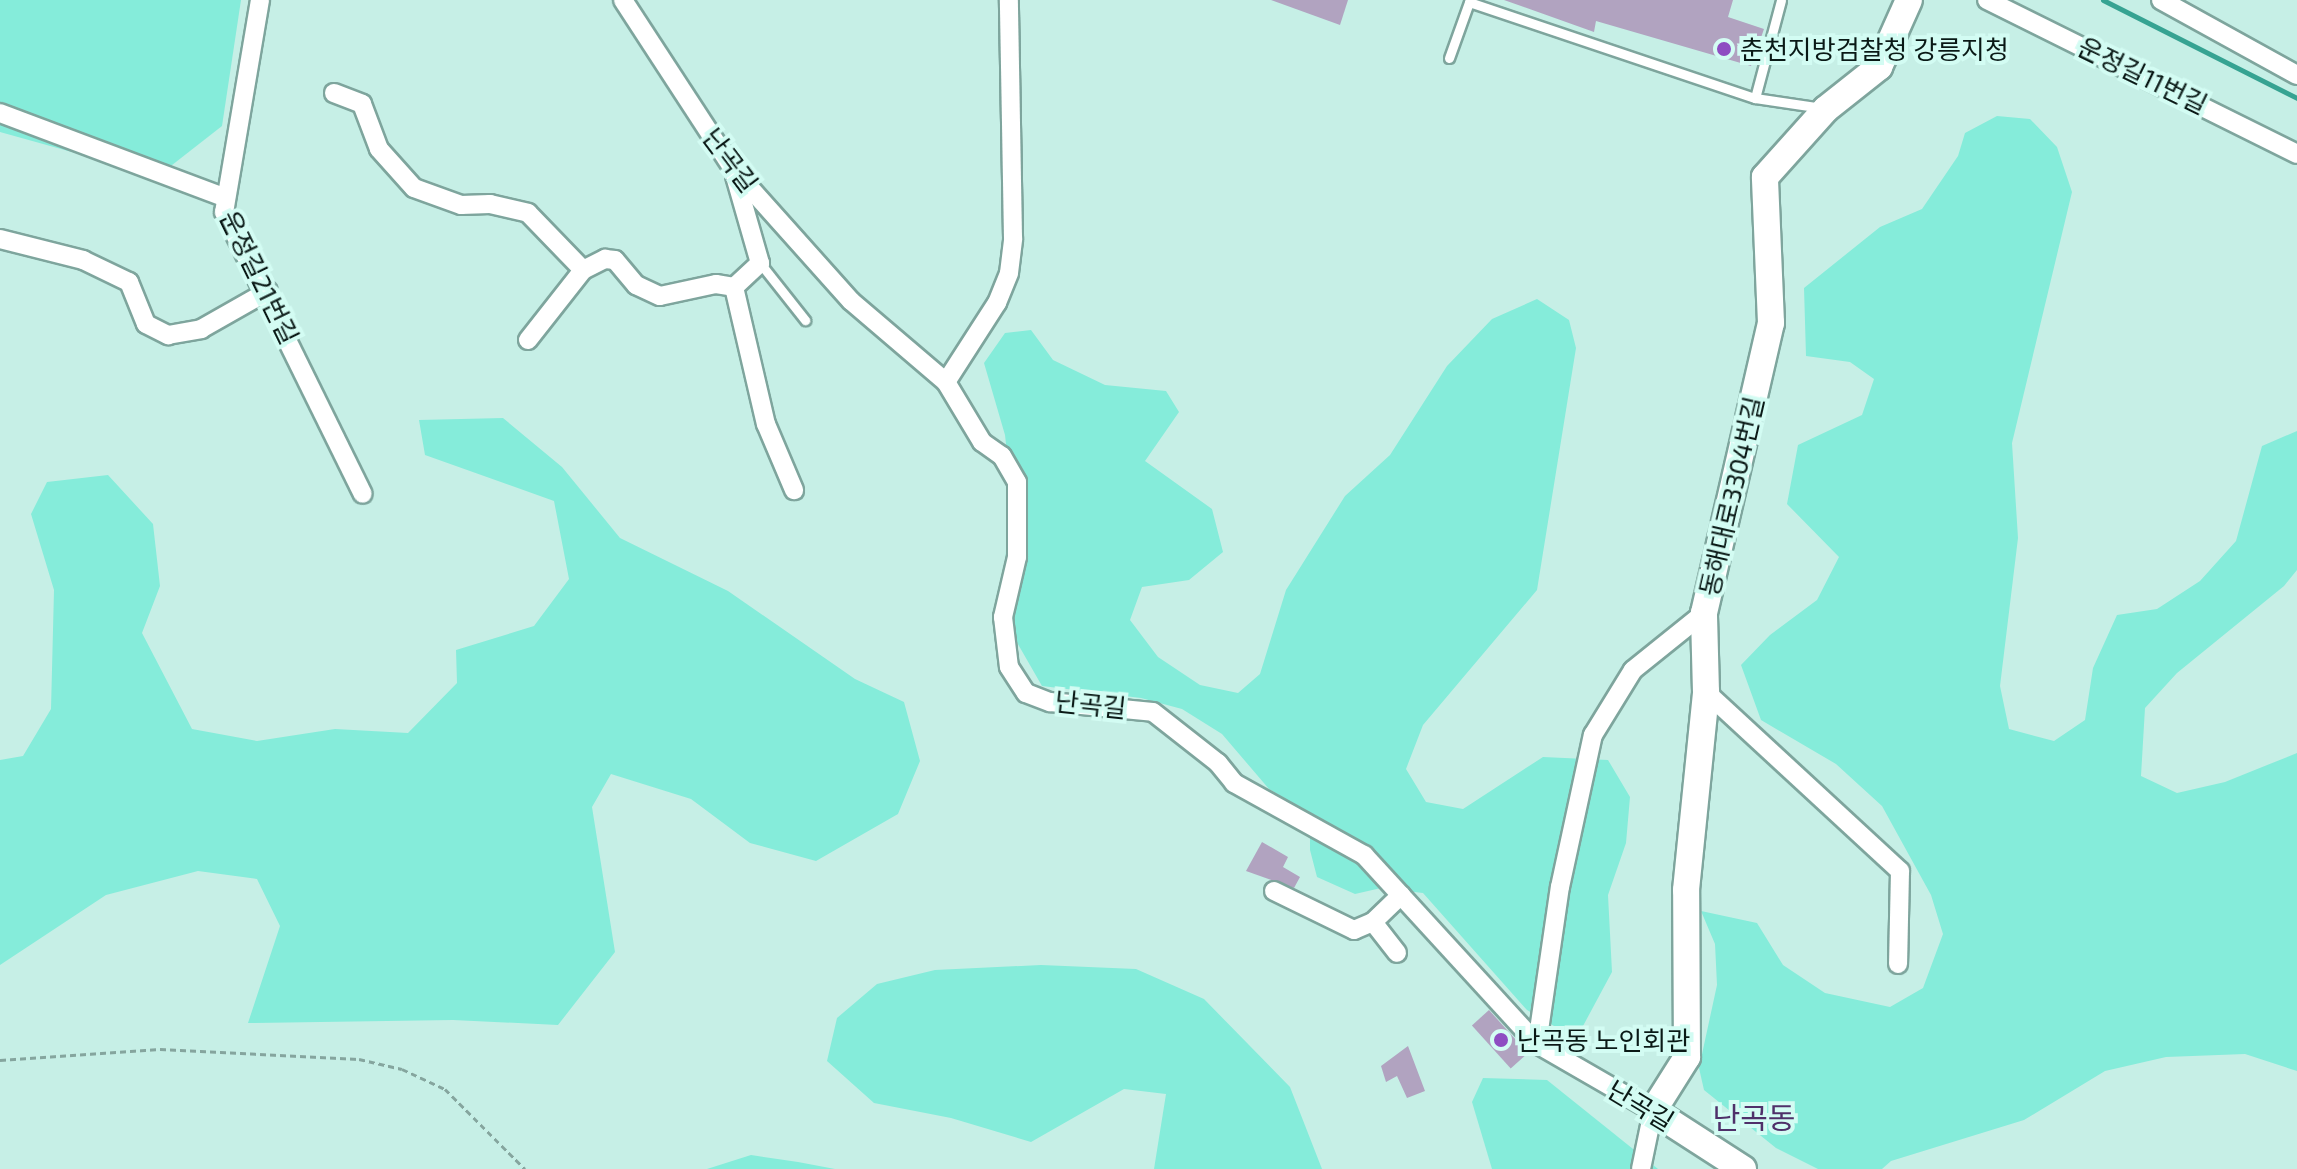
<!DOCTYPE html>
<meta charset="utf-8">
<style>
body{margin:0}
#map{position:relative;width:2297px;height:1169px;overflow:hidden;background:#c6efe6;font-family:"Exo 2","Noto Sans KR",sans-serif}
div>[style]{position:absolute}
.green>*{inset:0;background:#85ecda}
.stream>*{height:5px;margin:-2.5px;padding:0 2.5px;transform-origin:2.5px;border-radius:2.5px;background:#36a392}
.building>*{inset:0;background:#b1a3c0;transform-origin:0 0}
.path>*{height:3px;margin-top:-1.5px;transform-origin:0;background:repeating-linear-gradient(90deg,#85a59e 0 6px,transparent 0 10px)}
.roads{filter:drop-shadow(2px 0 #7ea59d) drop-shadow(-2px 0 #7ea59d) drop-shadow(0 2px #7ea59d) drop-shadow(0 -2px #7ea59d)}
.lane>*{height:9px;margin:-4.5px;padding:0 4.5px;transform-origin:4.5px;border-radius:4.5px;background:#fff}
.street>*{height:18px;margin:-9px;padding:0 9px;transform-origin:9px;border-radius:9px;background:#fff}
.secondary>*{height:26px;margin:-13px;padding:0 13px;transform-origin:13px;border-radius:13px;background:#fff}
.dots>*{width:22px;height:22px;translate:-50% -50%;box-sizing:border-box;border:4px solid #d3fcf3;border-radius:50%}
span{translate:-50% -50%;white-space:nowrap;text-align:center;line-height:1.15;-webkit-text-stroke:8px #d3fcf3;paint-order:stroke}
.poi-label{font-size:26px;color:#0a1916}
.left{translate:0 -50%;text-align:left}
.street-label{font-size:26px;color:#0a1916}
.quarter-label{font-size:30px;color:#4f306a}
</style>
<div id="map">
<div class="green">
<div style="clip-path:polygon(0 0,241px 0,222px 126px,158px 176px,0 132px)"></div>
<div style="clip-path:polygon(1997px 116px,2030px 119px,2057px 147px,2072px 192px,2012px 443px,2018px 538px,2000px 686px,2009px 729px,2054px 741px,2085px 720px,2093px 668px,2117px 615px,2157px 609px,2200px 581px,2236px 541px,2262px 446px,2297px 431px,2297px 570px,2284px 586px,2177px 673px,2145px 708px,2141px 776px,2177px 793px,2225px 782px,2297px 753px,2297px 1071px,2245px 1054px,2166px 1057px,2105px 1071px,2024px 1120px,1891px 1161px,1882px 1169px,1818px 1169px,1776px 1148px,1704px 1090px,1699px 1068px,1717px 985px,1715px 944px,1701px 911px,1757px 923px,1783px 965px,1825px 993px,1890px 1007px,1923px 988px,1943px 934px,1931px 895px,1882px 806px,1836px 764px,1761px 720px,1741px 665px,1770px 635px,1817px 600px,1839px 557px,1787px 504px,1798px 445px,1862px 415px,1874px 379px,1850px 362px,1806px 356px,1804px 288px,1880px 227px,1922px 209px,1958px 156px,1965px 133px)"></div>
<div style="clip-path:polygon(1537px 299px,1569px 320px,1576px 348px,1537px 590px,1423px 725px,1406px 769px,1426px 802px,1463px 809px,1543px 757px,1608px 760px,1630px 797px,1626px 843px,1608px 895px,1612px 972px,1576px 1039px,1527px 1010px,1423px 893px,1381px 888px,1355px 894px,1317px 877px,1310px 850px,1310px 814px,1269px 789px,1222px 734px,1182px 709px,1141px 698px,1042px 686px,1003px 618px,1006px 549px,1014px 516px,1005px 435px,984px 363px,1005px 333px,1031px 330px,1053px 360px,1105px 385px,1166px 391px,1179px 412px,1145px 461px,1212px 509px,1223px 552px,1189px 580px,1142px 587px,1130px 620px,1158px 657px,1200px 685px,1238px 693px,1260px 674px,1286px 590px,1345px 496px,1390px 455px,1447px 366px,1492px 319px)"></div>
<div style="clip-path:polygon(503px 418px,562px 467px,620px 538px,728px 591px,855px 679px,904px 702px,920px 761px,898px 814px,816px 861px,750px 843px,691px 799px,611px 774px,592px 807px,615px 952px,558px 1025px,453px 1020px,248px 1023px,280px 926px,257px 879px,198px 871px,106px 895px,0 965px,0 760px,23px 756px,51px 709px,54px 590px,31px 514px,47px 482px,108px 475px,153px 524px,160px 586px,142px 633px,192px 729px,257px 741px,335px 729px,408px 733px,457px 683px,456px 650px,534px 626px,569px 579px,554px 501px,425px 455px,419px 420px)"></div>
<div style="clip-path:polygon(1041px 965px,1136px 969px,1204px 999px,1290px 1087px,1322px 1169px,1154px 1169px,1166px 1094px,1124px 1089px,1031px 1142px,951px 1118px,874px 1103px,827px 1061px,837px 1018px,877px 984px,935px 970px)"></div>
<div style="clip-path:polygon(1483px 1078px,1547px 1080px,1658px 1169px,1492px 1169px,1472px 1102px)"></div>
<div style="clip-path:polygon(751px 1155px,798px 1162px,835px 1169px,707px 1169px)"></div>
</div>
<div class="stream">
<div style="left:2103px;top:0;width:217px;rotate:26.8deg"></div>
</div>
<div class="building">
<div style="clip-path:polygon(1271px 0,1348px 0,1340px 25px)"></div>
<div style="clip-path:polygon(1504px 0,1733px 0,1728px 17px,1764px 29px,1751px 66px,1596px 21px,1594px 32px)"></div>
<div style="clip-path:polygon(1262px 842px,1288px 857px,1283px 867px,1300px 877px,1294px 888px,1246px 871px)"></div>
<div style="left:1489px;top:1010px;width:58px;height:23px;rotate:48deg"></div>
<div style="clip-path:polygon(1408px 1046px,1425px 1091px,1407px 1098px,1397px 1076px,1386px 1082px,1381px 1066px)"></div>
</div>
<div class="path">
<div style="left:0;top:1060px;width:160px;rotate:-3.9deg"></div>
<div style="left:160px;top:1049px;width:199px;rotate:2.9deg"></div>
<div style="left:359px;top:1059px;width:44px;rotate:13.1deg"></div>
<div style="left:402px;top:1069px;width:47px;rotate:24.9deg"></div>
<div style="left:445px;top:1089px;width:113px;rotate:45deg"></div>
</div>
<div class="roads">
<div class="lane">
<div style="left:1449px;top:58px;width:59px;rotate:-70.3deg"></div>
<div style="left:1469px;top:2px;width:302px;rotate:18.6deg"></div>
<div style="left:1755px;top:98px;width:68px;rotate:8.5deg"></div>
<div style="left:1755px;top:98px;width:101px;rotate:-75.1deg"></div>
<div style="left:760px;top:263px;width:73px;rotate:51.7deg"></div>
</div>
<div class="street">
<div style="left:260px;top:0;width:215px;rotate:99.6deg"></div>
<div style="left:224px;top:212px;width:314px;rotate:63.8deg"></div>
<div style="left:623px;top:0;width:202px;rotate:56.9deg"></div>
<div style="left:733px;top:169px;width:177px;rotate:48.2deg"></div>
<div style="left:851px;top:301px;width:125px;rotate:40.5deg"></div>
<div style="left:946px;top:382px;width:70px;rotate:59deg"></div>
<div style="left:982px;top:442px;width:24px;rotate:35deg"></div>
<div style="left:1002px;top:456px;width:30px;rotate:60deg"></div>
<div style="left:1017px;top:482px;width:75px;rotate:90deg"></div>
<div style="left:1017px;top:557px;width:62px;rotate:103.1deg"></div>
<div style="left:1003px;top:617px;width:50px;rotate:83.2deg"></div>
<div style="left:1009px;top:667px;width:31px;rotate:57deg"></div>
<div style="left:1026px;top:693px;width:26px;rotate:21deg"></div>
<div style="left:1050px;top:702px;width:103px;rotate:5.5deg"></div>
<div style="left:1153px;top:712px;width:83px;rotate:38.1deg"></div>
<div style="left:1218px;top:763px;width:26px;rotate:51deg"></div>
<div style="left:1234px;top:783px;width:149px;rotate:29deg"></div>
<div style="left:1364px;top:855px;width:256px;rotate:47.5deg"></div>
<div style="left:1537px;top:1044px;width:134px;rotate:30deg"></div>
<div style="left:1653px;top:1111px;width:59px;rotate:101.7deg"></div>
<div style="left:1987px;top:0;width:346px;rotate:26.4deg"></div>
<div style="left:2161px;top:0;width:155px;rotate:28.9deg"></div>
<div style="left:334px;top:93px;width:30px;rotate:21deg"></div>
<div style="left:362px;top:104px;width:48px;rotate:69.3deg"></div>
<div style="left:379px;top:149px;width:52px;rotate:48.1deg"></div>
<div style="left:414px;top:188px;width:50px;rotate:19.9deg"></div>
<div style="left:461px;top:205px;width:29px;rotate:-2deg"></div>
<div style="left:490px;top:204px;width:39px;rotate:13deg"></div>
<div style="left:528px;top:213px;width:79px;rotate:46deg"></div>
<div style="left:0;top:113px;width:238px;rotate:20.6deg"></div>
<div style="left:735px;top:176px;width:91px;rotate:74deg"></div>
<div style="left:760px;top:263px;width:35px;rotate:137deg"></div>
<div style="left:734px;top:287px;width:141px;rotate:76.9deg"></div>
<div style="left:766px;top:424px;width:72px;rotate:67deg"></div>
<div style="left:0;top:239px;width:86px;rotate:14.2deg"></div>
<div style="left:83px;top:260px;width:51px;rotate:25.6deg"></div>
<div style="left:129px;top:282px;width:45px;rotate:68deg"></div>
<div style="left:146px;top:324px;width:25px;rotate:27deg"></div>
<div style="left:168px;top:335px;width:34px;rotate:-10deg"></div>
<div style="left:201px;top:329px;width:77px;rotate:-29.6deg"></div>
<div style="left:528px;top:340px;width:89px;rotate:-51.8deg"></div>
<div style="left:583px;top:270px;width:25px;rotate:-27deg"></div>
<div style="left:605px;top:259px;width:10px;rotate:6deg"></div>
<div style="left:615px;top:260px;width:33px;rotate:50deg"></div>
<div style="left:636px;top:285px;width:26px;rotate:25deg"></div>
<div style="left:660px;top:296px;width:57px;rotate:-12.1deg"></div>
<div style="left:716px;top:284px;width:18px;rotate:9deg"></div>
<div style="left:946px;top:382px;width:94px;rotate:-57.2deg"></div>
<div style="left:997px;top:303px;width:32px;rotate:-68deg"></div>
<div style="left:1009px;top:273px;width:35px;rotate:-83deg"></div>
<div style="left:1013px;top:238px;width:238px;rotate:-91deg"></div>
<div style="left:1706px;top:692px;width:264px;rotate:42.7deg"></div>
<div style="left:1900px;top:871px;width:93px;rotate:91.2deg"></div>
<div style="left:1274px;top:891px;width:89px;rotate:26deg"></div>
<div style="left:1354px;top:930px;width:21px;rotate:-23deg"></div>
<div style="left:1373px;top:922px;width:39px;rotate:-44deg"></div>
<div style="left:1373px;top:922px;width:39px;rotate:52deg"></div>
<div style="left:1537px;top:1044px;width:159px;rotate:-81.7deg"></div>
<div style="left:1560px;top:887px;width:156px;rotate:-77.8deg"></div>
<div style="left:1593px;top:735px;width:76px;rotate:-58.4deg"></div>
<div style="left:1633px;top:670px;width:91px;rotate:-38.8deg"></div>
</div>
<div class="secondary">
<div style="left:1743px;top:1169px;width:107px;rotate:-147.2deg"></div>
<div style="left:1653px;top:1111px;width:64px;rotate:-57.8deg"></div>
<div style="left:1687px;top:1057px;width:167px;rotate:-90.3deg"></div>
<div style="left:1686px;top:890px;width:199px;rotate:-84.2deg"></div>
<div style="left:1706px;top:692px;width:79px;rotate:-91.5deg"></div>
<div style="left:1704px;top:613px;width:298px;rotate:-77deg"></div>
<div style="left:1771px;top:323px;width:146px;rotate:-92.4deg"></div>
<div style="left:1765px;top:177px;width:91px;rotate:-48.1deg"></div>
<div style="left:1826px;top:109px;width:68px;rotate:-38.4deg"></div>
<div style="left:1879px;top:67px;width:73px;rotate:-65.9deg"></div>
</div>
</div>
<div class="dots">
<div style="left:1724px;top:49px;background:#8e4dc2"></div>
<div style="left:1501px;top:1040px;background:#8e4dc2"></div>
</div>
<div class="poi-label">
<span class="left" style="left:1740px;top:49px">춘천지방검찰청 강릉지청</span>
<span class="left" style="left:1517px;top:1040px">난곡동 노인회관</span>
</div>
<div class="street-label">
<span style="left:2143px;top:75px;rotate:26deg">운정길11번길</span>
<span style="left:731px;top:160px;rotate:53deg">난곡길</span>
<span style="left:260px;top:277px;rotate:64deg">운정길21번길</span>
<span style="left:1731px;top:496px;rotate:-77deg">동해대로3304번길</span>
<span style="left:1091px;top:704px;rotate:6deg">난곡길</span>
<span style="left:1641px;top:1105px;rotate:31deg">난곡길</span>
</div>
<div class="quarter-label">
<span style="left:1754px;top:1117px">난곡동</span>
</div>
</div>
